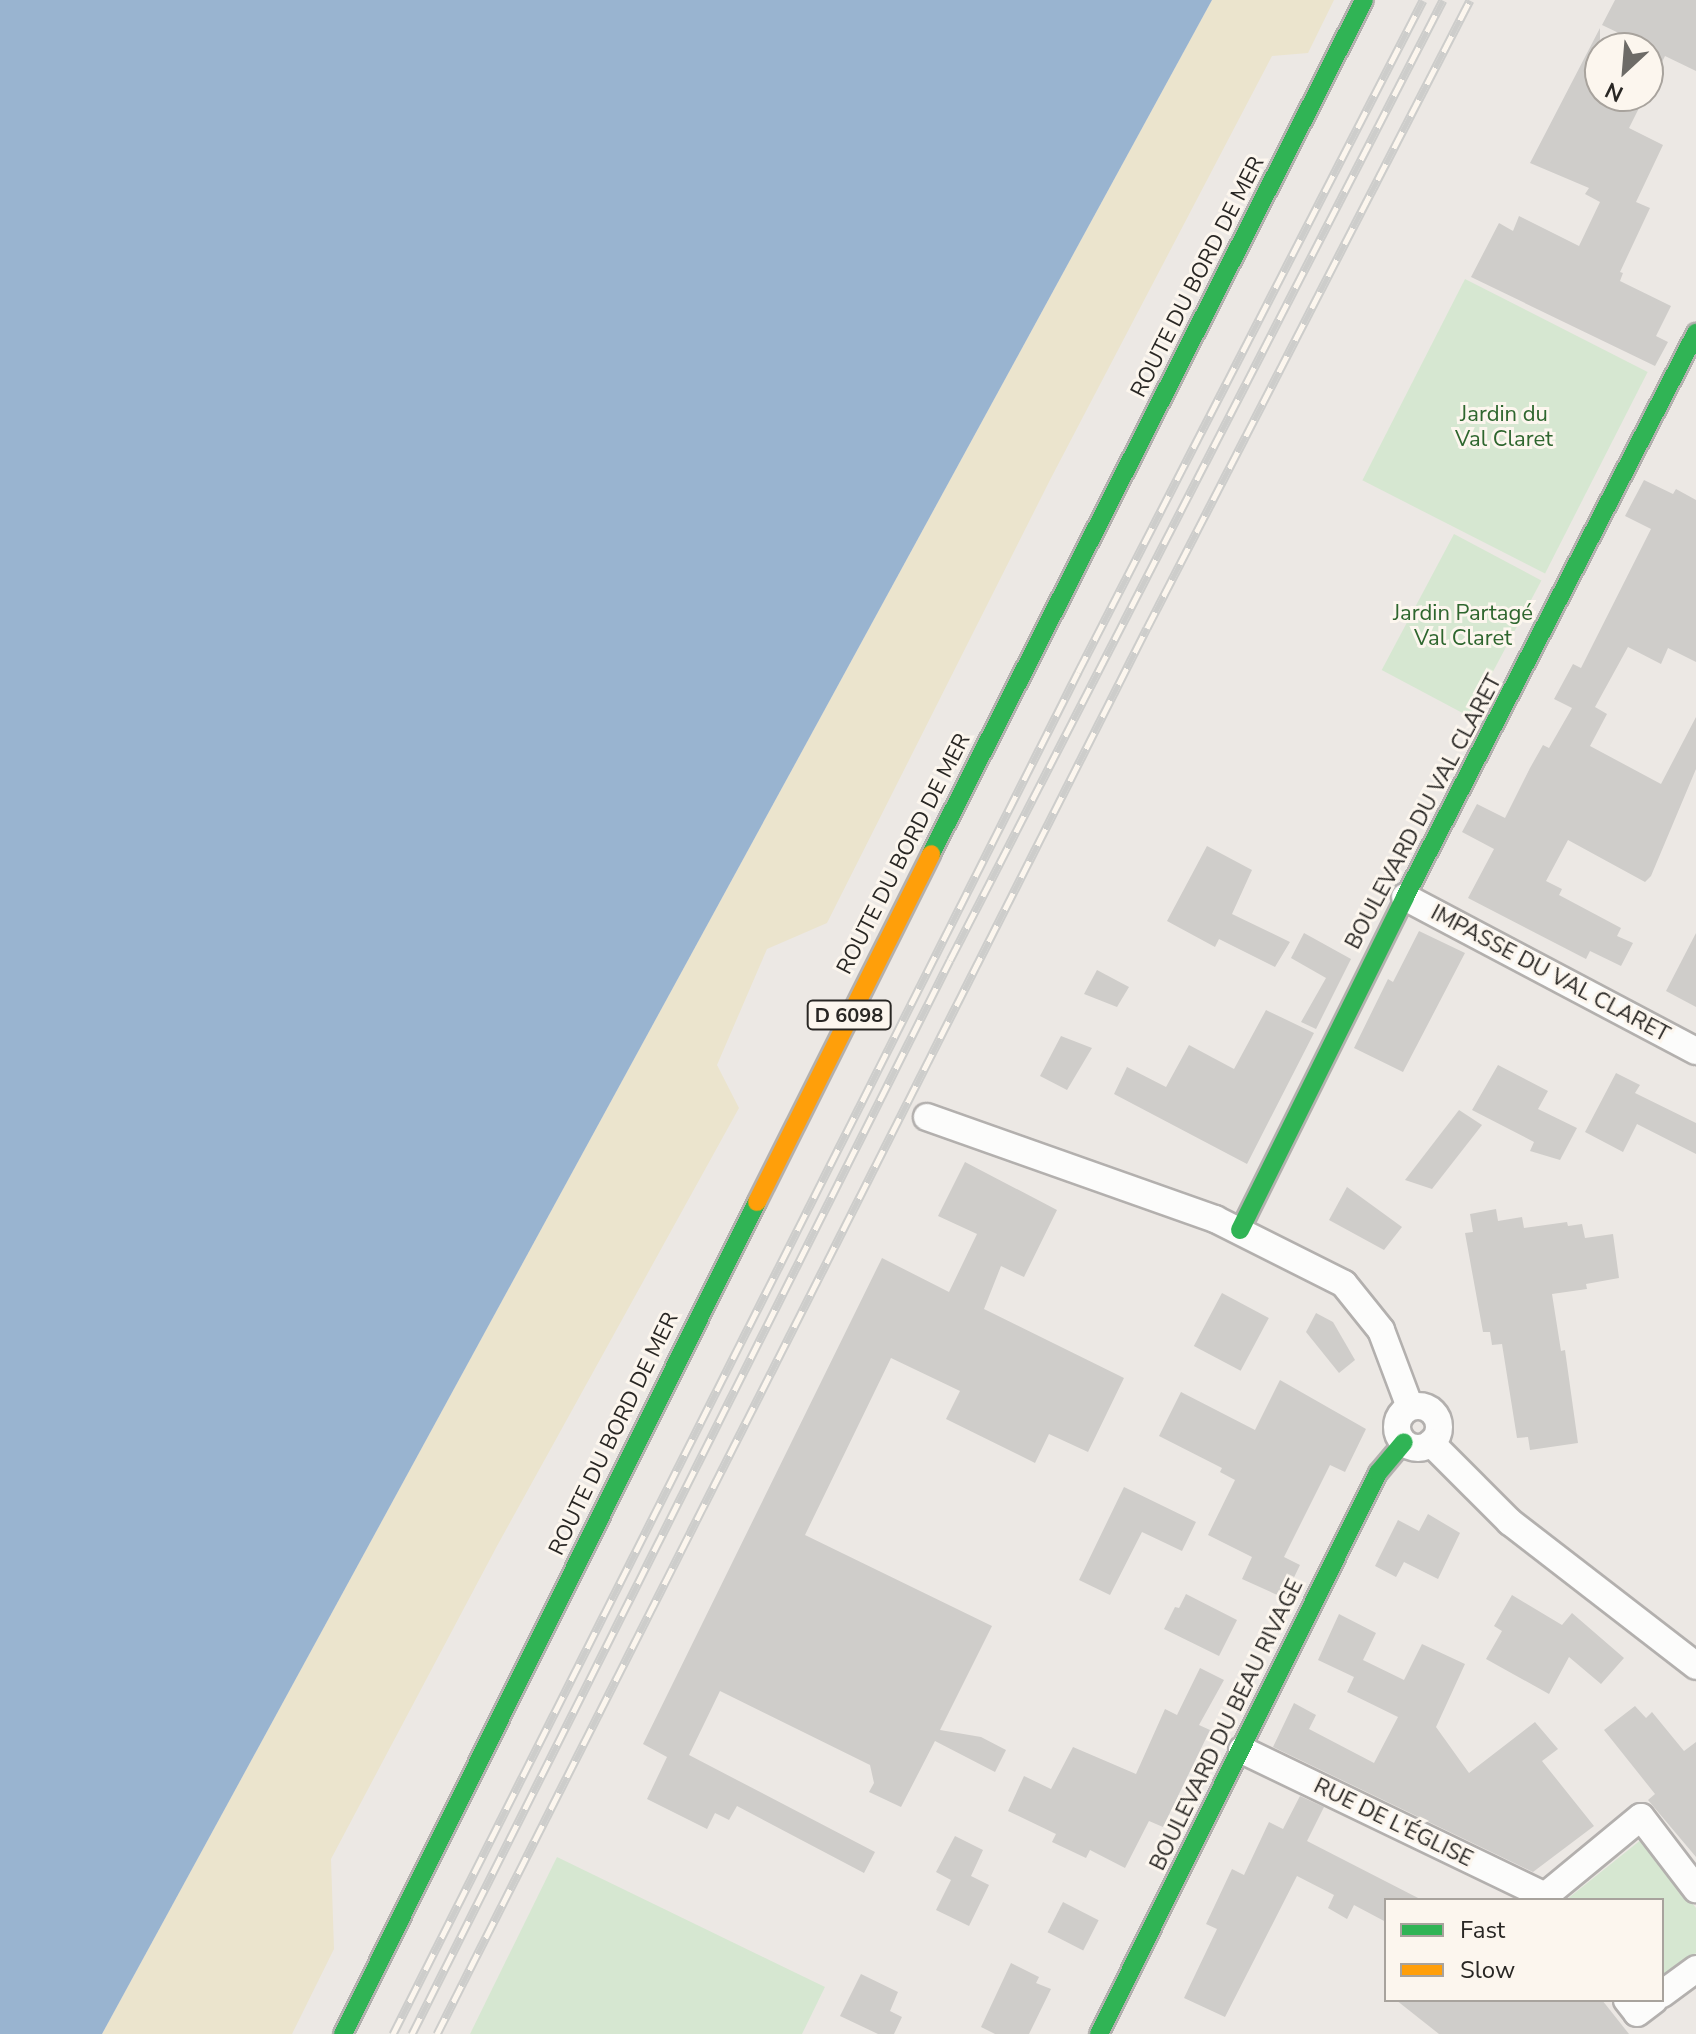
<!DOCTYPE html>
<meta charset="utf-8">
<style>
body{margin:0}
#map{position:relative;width:1696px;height:2034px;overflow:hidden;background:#ece8e4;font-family:"Nunito Sans",sans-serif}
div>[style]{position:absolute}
.green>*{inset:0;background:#d6e7d1;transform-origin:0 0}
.sand>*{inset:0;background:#ebe4cd}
.water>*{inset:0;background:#99b4d0}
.building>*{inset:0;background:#cfcdca;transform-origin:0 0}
.roads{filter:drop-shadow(2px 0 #b3b0ae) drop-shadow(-2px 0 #b3b0ae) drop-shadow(0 2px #b3b0ae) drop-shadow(0 -2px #b3b0ae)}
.street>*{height:26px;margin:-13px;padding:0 13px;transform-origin:13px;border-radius:13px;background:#fcfcfb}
.street>.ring{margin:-13px;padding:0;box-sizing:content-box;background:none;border:26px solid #fcfcfb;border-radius:50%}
.fast>*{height:18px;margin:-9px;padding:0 9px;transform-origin:9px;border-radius:9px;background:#30b455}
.slow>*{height:18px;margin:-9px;padding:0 9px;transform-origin:9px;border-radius:9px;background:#ff9f0a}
.rail>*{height:9px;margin-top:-4.5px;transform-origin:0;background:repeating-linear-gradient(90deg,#fcf6ee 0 18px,#cdcdcb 0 36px);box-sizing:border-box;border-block:2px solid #cdcdcb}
span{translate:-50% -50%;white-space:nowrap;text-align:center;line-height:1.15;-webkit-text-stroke:6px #fcf6ee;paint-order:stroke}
.shield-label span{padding:2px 6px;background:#fcf6ee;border:2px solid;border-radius:6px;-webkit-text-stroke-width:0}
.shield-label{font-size:20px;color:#292724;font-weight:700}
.street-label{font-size:22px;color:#292724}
.park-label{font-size:22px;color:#2e662e}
.legend{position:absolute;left:1384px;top:1898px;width:280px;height:104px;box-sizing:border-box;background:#fcf6ee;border:2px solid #a8a39d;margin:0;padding:10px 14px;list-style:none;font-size:24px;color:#292724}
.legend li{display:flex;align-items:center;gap:16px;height:40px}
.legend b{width:40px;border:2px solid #a8a39d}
.north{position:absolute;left:1584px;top:32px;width:80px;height:80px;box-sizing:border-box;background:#fcf6ee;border:2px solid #a8a39d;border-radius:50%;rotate:206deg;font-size:22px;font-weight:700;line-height:32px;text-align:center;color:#292724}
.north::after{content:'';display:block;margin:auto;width:28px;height:36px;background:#6d6b67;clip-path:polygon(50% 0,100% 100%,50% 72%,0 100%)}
</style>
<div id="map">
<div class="green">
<div style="left:1465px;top:279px;width:205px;height:226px;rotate:27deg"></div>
<div style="left:1454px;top:534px;width:99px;height:154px;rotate:28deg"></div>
<div style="clip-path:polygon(1642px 1839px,1696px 1908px,1696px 1953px,1662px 1977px,1662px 1900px,1566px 1900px)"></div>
<div style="clip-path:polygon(557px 1857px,825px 1987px,802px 2034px,470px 2034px)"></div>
</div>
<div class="sand">
<div style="clip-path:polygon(1212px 0,1334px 0,1308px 53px,1272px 56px,1051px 478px,827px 923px,767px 949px,717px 1065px,739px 1108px,497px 1546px,331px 1859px,334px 1949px,292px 2034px,102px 2034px)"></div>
</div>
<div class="water">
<div style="clip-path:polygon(0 0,1212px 0,102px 2034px,0 2034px)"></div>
</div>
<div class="building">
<div style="clip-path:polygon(1615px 0,1696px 0,1696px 71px,1665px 56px,1648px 90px,1648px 47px,1602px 25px)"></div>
<div style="clip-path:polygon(1600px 28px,1600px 96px,1645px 96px,1629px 128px,1663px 145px,1636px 202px,1650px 208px,1620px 272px,1623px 273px,1620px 281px,1671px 306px,1656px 336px,1668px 342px,1655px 366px,1471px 277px,1499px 223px,1513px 231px,1519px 216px,1579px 246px,1600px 202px,1585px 194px,1589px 188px,1530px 163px)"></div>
<div style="clip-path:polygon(1644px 480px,1673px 494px,1676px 489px,1696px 500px,1696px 662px,1668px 648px,1661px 664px,1628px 647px,1595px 707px,1607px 714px,1590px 746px,1661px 784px,1696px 717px,1696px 769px,1651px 876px,1645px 882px,1568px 840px,1546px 881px,1562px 889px,1559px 895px,1621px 928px,1617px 936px,1633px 943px,1621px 966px,1590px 951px,1586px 959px,1468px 898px,1494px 849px,1462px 832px,1477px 804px,1505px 818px,1530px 768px,1543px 745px,1549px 748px,1572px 708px,1554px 699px,1573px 664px,1581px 668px,1651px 529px,1625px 516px)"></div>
<div style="clip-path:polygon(1207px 846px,1252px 870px,1232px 914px,1290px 942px,1275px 967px,1219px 939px,1215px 947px,1167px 921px)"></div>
<div style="clip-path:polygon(1419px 931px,1465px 953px,1403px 1072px,1354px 1048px,1388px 979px,1393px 982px)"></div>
<div style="clip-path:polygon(1304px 933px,1351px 959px,1316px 1029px,1301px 1022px,1326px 978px,1291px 958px)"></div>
<div style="clip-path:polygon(1696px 933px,1696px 1007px,1666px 991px)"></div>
<div style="clip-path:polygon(1097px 970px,1129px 987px,1117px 1007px,1084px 994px)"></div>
<div style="clip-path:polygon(1266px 1010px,1314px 1033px,1247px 1164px,1114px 1094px,1127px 1067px,1166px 1087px,1189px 1045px,1234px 1069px)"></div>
<div style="clip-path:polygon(1061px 1036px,1092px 1048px,1067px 1090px,1040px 1076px)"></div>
<div style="clip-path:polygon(1498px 1065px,1548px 1091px,1538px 1109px,1577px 1128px,1560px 1160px,1530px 1151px,1534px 1142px,1472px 1110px)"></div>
<div style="clip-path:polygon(1616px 1073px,1640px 1085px,1635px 1093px,1696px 1123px,1696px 1154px,1637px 1124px,1623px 1152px,1585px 1132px)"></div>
<div style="clip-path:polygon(1459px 1110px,1482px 1125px,1432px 1189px,1405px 1180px)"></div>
<div style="clip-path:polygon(965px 1162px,1057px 1210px,1024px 1277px,1001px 1266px,984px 1309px,1124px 1378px,1088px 1452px,1049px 1434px,1035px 1463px,946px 1419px,960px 1391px,891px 1358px,805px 1535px,992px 1626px,940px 1730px,981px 1737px,1006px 1750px,995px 1772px,935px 1741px,901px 1807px,869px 1792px,874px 1783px,870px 1765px,720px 1691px,689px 1755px,875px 1852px,864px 1873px,737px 1806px,729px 1820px,715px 1813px,707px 1829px,647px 1799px,667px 1757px,643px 1744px,882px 1258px,949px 1292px,977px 1234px,938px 1216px)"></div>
<div style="clip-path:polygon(1347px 1187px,1402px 1227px,1384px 1250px,1329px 1220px)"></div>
<div style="clip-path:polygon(1496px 1209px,1498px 1221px,1522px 1217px,1524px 1228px,1567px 1222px,1568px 1226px,1582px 1224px,1585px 1238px,1613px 1234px,1619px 1278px,1586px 1284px,1587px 1289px,1552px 1294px,1561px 1351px,1565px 1350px,1578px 1443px,1530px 1450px,1528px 1437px,1517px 1438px,1502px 1344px,1492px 1345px,1490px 1332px,1483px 1332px,1465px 1233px,1473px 1232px,1470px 1214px)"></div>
<div style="left:1222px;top:1293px;width:53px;height:60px;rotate:28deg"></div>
<div style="clip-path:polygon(1316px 1313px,1333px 1322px,1355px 1360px,1339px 1373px,1306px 1332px)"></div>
<div style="clip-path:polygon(1280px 1380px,1366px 1429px,1345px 1472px,1330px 1465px,1284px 1557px,1300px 1565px,1284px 1598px,1242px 1579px,1252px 1557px,1208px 1535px,1235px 1480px,1220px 1472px,1222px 1468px,1159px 1436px,1181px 1392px,1255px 1430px)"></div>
<div style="clip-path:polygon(1124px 1487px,1196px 1522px,1182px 1551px,1142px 1532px,1110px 1595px,1079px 1580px)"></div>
<div style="clip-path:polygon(1428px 1514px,1460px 1533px,1438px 1579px,1404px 1562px,1396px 1577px,1375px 1566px,1398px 1520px,1419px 1531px)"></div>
<div style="clip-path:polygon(1186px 1594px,1237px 1620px,1219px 1656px,1164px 1629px,1175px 1607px,1179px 1608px)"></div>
<div style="clip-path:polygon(1512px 1595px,1562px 1625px,1572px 1613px,1624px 1658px,1601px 1684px,1569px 1657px,1549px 1694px,1486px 1659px,1502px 1631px,1494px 1626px)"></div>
<div style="clip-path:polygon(1339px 1614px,1376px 1633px,1363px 1660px,1404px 1680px,1422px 1644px,1465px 1664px,1436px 1727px,1469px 1773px,1535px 1722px,1558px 1749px,1542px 1761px,1594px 1826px,1533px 1872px,1273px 1747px,1294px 1703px,1316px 1715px,1309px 1729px,1374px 1763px,1398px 1717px,1347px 1692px,1354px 1677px,1318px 1660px)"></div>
<div style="clip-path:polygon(1200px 1668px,1224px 1680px,1199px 1725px,1210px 1730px,1163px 1827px,1149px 1821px,1125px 1868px,1090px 1850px,1086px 1858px,1052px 1842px,1056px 1834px,1008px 1811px,1024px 1776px,1051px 1789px,1073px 1747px,1136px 1774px,1165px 1709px,1177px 1715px)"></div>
<div style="clip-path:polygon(1635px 1706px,1646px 1718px,1652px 1712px,1684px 1751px,1696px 1742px,1696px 1857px,1648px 1800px,1655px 1794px,1604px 1730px)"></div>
<div style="clip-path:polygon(1300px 1796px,1324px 1807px,1307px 1841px,1422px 1900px,1386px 1900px,1386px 1922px,1354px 1905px,1347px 1919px,1328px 1908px,1334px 1895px,1297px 1876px,1225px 2017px,1184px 1998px,1217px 1929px,1206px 1924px,1232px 1869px,1244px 1875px,1269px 1822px,1283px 1829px)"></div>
<div style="clip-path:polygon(955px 1836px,983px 1850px,971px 1876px,989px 1885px,969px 1926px,936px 1910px,951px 1880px,936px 1872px)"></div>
<div style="left:1063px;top:1902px;width:40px;height:34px;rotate:27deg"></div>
<div style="clip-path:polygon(1011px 1963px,1039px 1977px,1036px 1983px,1051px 1989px,1029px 2034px,995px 2034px,981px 2027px)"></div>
<div style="clip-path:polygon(861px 1974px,898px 1992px,890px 2011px,902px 2017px,894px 2034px,878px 2034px,840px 2016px)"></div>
<div style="clip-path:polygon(1396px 2000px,1602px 2000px,1629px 2034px,1439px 2034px)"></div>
</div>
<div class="roads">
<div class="street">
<div style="left:1405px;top:897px;width:329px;rotate:27.9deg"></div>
<div style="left:927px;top:1117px;width:306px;rotate:19.5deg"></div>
<div style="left:1215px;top:1219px;width:144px;rotate:26.7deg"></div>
<div style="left:1344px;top:1284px;width:59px;rotate:51.2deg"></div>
<div style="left:1381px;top:1330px;width:82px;rotate:69.4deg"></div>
<div class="ring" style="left:1397px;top:1406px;width:16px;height:16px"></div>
<div style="left:1431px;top:1443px;width:112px;rotate:45deg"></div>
<div style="left:1510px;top:1522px;width:235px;rotate:37.7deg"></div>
<div style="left:1242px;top:1750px;width:336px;rotate:25.7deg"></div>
<div style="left:1548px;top:1900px;width:5px;rotate:-127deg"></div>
<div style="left:1545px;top:1896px;width:124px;rotate:-39.5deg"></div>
<div style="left:1641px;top:1817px;width:91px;rotate:52.6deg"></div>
<div style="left:1662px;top:1994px;width:42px;rotate:-36.3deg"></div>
<div style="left:1627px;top:2000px;width:16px;rotate:52deg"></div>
<div style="left:1637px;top:2013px;width:21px;rotate:-37deg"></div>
</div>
<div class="fast">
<div style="left:931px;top:854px;width:957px;rotate:-63.11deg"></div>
<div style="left:1240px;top:1230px;width:372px;rotate:-63.6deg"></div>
<div style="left:1405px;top:897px;width:635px;rotate:-62.71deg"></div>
<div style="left:343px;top:2034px;width:929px;rotate:-63.55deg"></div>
<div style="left:1099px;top:2034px;width:627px;rotate:-63.56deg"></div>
<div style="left:1378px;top:1473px;width:40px;rotate:-50deg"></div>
</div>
<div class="slow">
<div style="left:757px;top:1202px;width:389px;rotate:-63.4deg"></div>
</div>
</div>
<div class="rail">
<div style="left:393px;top:2034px;width:1525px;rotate:-63.3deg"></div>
<div style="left:1078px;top:672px;width:755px;rotate:-62.82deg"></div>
<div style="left:412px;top:2034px;width:1201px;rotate:-63.39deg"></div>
<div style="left:950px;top:960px;width:1079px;rotate:-62.82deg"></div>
<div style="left:437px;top:2034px;width:1575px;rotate:-63.21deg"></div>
<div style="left:1147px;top:628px;width:706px;rotate:-62.78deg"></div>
</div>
<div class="shield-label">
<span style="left:849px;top:1015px">D 6098</span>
</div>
<div class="street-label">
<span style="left:1198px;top:277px;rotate:-63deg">ROUTE DU BORD DE MER</span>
<span style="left:1424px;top:812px;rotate:-62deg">BOULEVARD DU VAL CLARET</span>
<span style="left:904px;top:854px;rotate:-63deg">ROUTE DU BORD DE MER</span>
<span style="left:1550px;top:974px;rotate:28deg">IMPASSE DU VAL CLARET</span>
<span style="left:614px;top:1434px;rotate:-64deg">ROUTE DU BORD DE MER</span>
<span style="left:1227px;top:1725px;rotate:-64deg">BOULEVARD DU BEAU RIVAGE</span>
<span style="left:1393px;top:1823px;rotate:26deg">RUE DE L'ÉGLISE</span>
</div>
<div class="park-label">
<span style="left:1504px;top:427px">Jardin du<br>Val Claret</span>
<span style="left:1463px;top:626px">Jardin Partagé<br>Val Claret</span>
</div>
<ul class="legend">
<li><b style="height:10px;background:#30b455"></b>Fast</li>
<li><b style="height:10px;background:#ff9f0a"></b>Slow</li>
</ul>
<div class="north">N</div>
</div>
